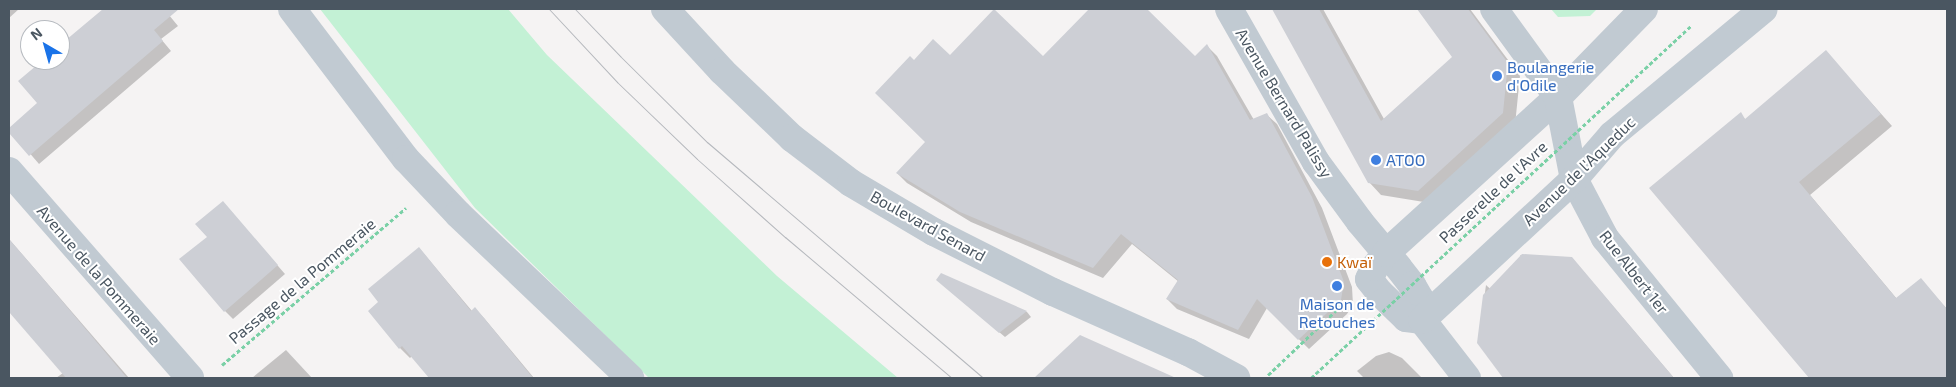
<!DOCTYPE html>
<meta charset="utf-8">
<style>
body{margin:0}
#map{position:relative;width:1956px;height:387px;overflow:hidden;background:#f5f3f3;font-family:"Exo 2",sans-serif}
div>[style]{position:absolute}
.green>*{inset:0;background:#c3f1d5}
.shadow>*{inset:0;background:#0003}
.building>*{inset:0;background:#cdcfd5}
.path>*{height:3px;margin-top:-1.5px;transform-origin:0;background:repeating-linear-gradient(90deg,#7ad0a6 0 4px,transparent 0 6.5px)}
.minor>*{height:28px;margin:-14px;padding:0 14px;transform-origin:14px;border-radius:14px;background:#c1cad2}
.tram>*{height:1px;margin:-0.5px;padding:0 0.5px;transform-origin:0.5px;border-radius:0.5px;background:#b5b8bd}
.path-bridge>*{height:3px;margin-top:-1.5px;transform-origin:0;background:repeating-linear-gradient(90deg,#7ad0a6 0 4px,transparent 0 6.5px)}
.dots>*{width:14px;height:14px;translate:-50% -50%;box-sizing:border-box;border:2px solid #fff;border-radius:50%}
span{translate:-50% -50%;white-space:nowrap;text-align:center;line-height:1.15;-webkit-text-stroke:4px #fff;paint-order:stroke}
.shop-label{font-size:16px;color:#366cbe}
.left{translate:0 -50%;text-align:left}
.street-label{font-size:16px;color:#4a5661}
.food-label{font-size:16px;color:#c56008}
.frame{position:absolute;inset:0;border:10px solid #4a5661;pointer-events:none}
.north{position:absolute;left:20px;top:20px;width:50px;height:50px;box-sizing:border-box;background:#fff;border:1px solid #b7bbc0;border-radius:50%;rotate:322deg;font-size:14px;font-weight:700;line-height:20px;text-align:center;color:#4a5661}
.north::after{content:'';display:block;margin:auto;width:18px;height:22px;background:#1a73e8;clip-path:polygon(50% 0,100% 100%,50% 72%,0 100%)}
</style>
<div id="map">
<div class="green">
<div style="clip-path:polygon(320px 9px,508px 9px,547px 55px,777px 276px,898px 378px,649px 378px,475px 208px)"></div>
<div style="clip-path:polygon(1551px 9px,1597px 9px,1590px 16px,1558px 17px)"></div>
</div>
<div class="shadow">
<div style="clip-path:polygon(9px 9px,19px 9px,9px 18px)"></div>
<div style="clip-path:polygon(105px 9px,164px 9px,178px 26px,161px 39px,171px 51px,39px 164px,9px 129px,39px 104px,45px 60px,60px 60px,60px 47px)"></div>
<div style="clip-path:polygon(1091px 9px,1145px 9px,1195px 58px,1207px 46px,1217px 56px,1254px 120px,1266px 114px,1277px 124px,1322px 208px,1352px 287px,1353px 305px,1347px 314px,1309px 349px,1267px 308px,1249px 339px,1177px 309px,1167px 299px,1179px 282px,1132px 244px,1103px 278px,971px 222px,907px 183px,897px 173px,927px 142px,914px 62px,950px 57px,1043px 57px)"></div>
<div style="clip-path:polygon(1273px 9px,1323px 9px,1384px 119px,1454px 57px,1418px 9px,1470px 9px,1520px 76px,1515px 125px,1430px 203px,1381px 195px,1369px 182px)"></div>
<div style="clip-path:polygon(1826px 52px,1892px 126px,1810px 195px,1897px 299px,1921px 280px,1947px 309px,1947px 378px,1811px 378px,1651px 189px,1740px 114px,1746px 120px)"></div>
<div style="clip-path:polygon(231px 212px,285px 274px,233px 319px,225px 311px)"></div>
<div style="clip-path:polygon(9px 239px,129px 378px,56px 378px,63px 373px,9px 310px)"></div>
<div style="clip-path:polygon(419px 248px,472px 311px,475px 309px,484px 318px,534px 378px,431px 378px,412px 356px,410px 358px,400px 348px,380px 302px)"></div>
<div style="clip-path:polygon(1520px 255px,1572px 258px,1674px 378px,1623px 378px)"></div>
<div style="clip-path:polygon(941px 275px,1027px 312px,1031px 317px,1005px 337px,943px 285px)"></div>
<div style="clip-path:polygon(1486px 285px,1498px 296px,1559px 378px,1505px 378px,1478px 343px)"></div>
<div style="clip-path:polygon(286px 350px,312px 378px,252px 378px)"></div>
<div style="clip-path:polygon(1389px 352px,1402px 358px,1422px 378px,1364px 378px,1357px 371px,1376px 356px)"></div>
<div style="clip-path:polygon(1140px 363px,1158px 378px,1077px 378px,1064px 369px)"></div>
</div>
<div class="building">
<div style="clip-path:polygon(103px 9px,179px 9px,154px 30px,163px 41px,29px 156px,9px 133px,9px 128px,37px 103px,18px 81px,43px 60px,60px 60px,60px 45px)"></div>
<div style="clip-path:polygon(994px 9px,1043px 56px,1089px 9px,1147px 9px,1195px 56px,1207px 44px,1250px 120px,1267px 113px,1312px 197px,1344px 282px,1341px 300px,1298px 340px,1257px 299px,1238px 330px,1166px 299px,1178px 280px,1121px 234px,1093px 268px,960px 212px,896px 173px,925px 142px,875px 93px,910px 56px,914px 60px,933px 39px,950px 55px)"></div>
<div style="clip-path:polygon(1272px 9px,1319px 9px,1381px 121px,1452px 57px,1417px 9px,1468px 9px,1508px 63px,1503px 113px,1418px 191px,1368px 183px)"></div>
<div style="clip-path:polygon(1826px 50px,1881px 114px,1799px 182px,1896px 298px,1921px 278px,1947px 309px,1947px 378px,1809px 378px,1649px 188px,1741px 112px,1745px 119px)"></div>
<div style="clip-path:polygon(223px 201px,278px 265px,224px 312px,179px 259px,207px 237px,195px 224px)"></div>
<div style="clip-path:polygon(9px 239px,35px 269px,127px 378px,66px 378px,9px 312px)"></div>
<div style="clip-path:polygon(419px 247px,471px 311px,475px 307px,533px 378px,429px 378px,402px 346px,399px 349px,368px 311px,378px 302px,368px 289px)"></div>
<div style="clip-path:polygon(1522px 254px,1572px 257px,1674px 378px,1503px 378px,1477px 343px,1483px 295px)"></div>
<div style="clip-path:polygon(941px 273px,1027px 311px,999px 333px,936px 280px)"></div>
<div style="clip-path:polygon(1080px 335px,1176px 378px,1034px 378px)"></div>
</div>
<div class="path">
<div style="left:222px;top:365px;width:242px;rotate:-40.5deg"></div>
<div style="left:1268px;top:375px;width:106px;rotate:-43.5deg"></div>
</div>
<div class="minor">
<div style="left:292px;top:9px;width:188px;rotate:52.8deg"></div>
<div style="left:406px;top:159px;width:76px;rotate:46.6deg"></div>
<div style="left:458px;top:214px;width:238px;rotate:43.6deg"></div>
<div style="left:665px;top:9px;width:84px;rotate:47.4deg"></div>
<div style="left:722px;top:71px;width:97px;rotate:43.7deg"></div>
<div style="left:792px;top:138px;width:74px;rotate:37.3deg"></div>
<div style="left:851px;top:183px;width:96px;rotate:30.6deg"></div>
<div style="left:934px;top:232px;width:133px;rotate:26.8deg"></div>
<div style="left:1053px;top:292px;width:148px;rotate:24deg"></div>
<div style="left:1188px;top:352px;width:55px;rotate:28.4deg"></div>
<div style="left:1229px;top:9px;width:176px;rotate:60.4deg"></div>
<div style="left:1316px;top:162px;width:74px;rotate:53.7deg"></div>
<div style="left:1360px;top:222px;width:40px;rotate:50deg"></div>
<div style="left:1386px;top:253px;width:18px;rotate:49deg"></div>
<div style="left:1398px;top:267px;width:23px;rotate:52deg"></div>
<div style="left:1412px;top:285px;width:16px;rotate:60deg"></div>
<div style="left:1420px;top:299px;width:21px;rotate:85deg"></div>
<div style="left:1422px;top:320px;width:16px;rotate:-173deg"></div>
<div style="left:1406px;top:318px;width:37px;rotate:-136deg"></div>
<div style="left:1379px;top:292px;width:16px;rotate:-128deg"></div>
<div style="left:1369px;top:279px;width:13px;rotate:-63deg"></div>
<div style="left:1375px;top:267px;width:18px;rotate:-52deg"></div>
<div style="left:1386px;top:253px;width:232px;rotate:-42.2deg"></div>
<div style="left:1558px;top:97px;width:123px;rotate:-45.7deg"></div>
<div style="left:1494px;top:9px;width:109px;rotate:54deg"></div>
<div style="left:1558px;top:97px;width:84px;rotate:79deg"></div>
<div style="left:1574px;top:179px;width:67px;rotate:62.3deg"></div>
<div style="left:1605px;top:238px;width:181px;rotate:50.8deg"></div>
<div style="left:9px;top:171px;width:275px;rotate:48.8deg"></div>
<div style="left:1467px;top:378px;width:73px;rotate:-127.8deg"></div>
<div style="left:1422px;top:320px;width:207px;rotate:-42.8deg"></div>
<div style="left:1574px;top:179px;width:58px;rotate:-49.2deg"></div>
<div style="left:1612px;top:135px;width:197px;rotate:-39.7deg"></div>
</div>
<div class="tram">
<div style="left:549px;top:9px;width:100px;rotate:47deg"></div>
<div style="left:617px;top:82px;width:111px;rotate:43.9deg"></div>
<div style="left:697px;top:159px;width:118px;rotate:41.6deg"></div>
<div style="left:785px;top:237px;width:219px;rotate:40.2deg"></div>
<div style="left:575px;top:9px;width:66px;rotate:46.2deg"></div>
<div style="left:621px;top:57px;width:121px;rotate:44.7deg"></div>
<div style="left:707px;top:142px;width:363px;rotate:40.5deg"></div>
</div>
<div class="path-bridge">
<div style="left:1311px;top:378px;width:519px;rotate:-42.82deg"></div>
</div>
<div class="dots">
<div style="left:1497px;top:76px;background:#3f7fe0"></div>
<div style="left:1376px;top:160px;background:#3f7fe0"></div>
<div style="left:1327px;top:262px;background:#e8710a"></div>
<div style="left:1337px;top:286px;background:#3f7fe0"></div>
</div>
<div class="shop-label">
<span class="left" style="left:1507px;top:76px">Boulangerie<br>d'Odile</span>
<span class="left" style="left:1386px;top:160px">ATOO</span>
<span style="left:1337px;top:313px">Maison de<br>Retouches</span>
</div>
<div class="street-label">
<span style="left:1284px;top:103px;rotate:59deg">Avenue Bernard Palissy</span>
<span style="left:1579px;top:171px;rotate:-44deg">Avenue de l'Aqueduc</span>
<span style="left:1493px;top:192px;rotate:-43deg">Passerelle de l'Avre</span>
<span style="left:928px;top:226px;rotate:29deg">Boulevard Senard</span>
<span style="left:1634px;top:272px;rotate:52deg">Rue Albert 1er</span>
<span style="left:99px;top:275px;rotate:49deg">Avenue de la Pommeraie</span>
<span style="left:302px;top:281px;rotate:-40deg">Passage de la Pommeraie</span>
</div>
<div class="food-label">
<span class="left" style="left:1337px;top:262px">Kwaï</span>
</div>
<div class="frame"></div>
<div class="north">N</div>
</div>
